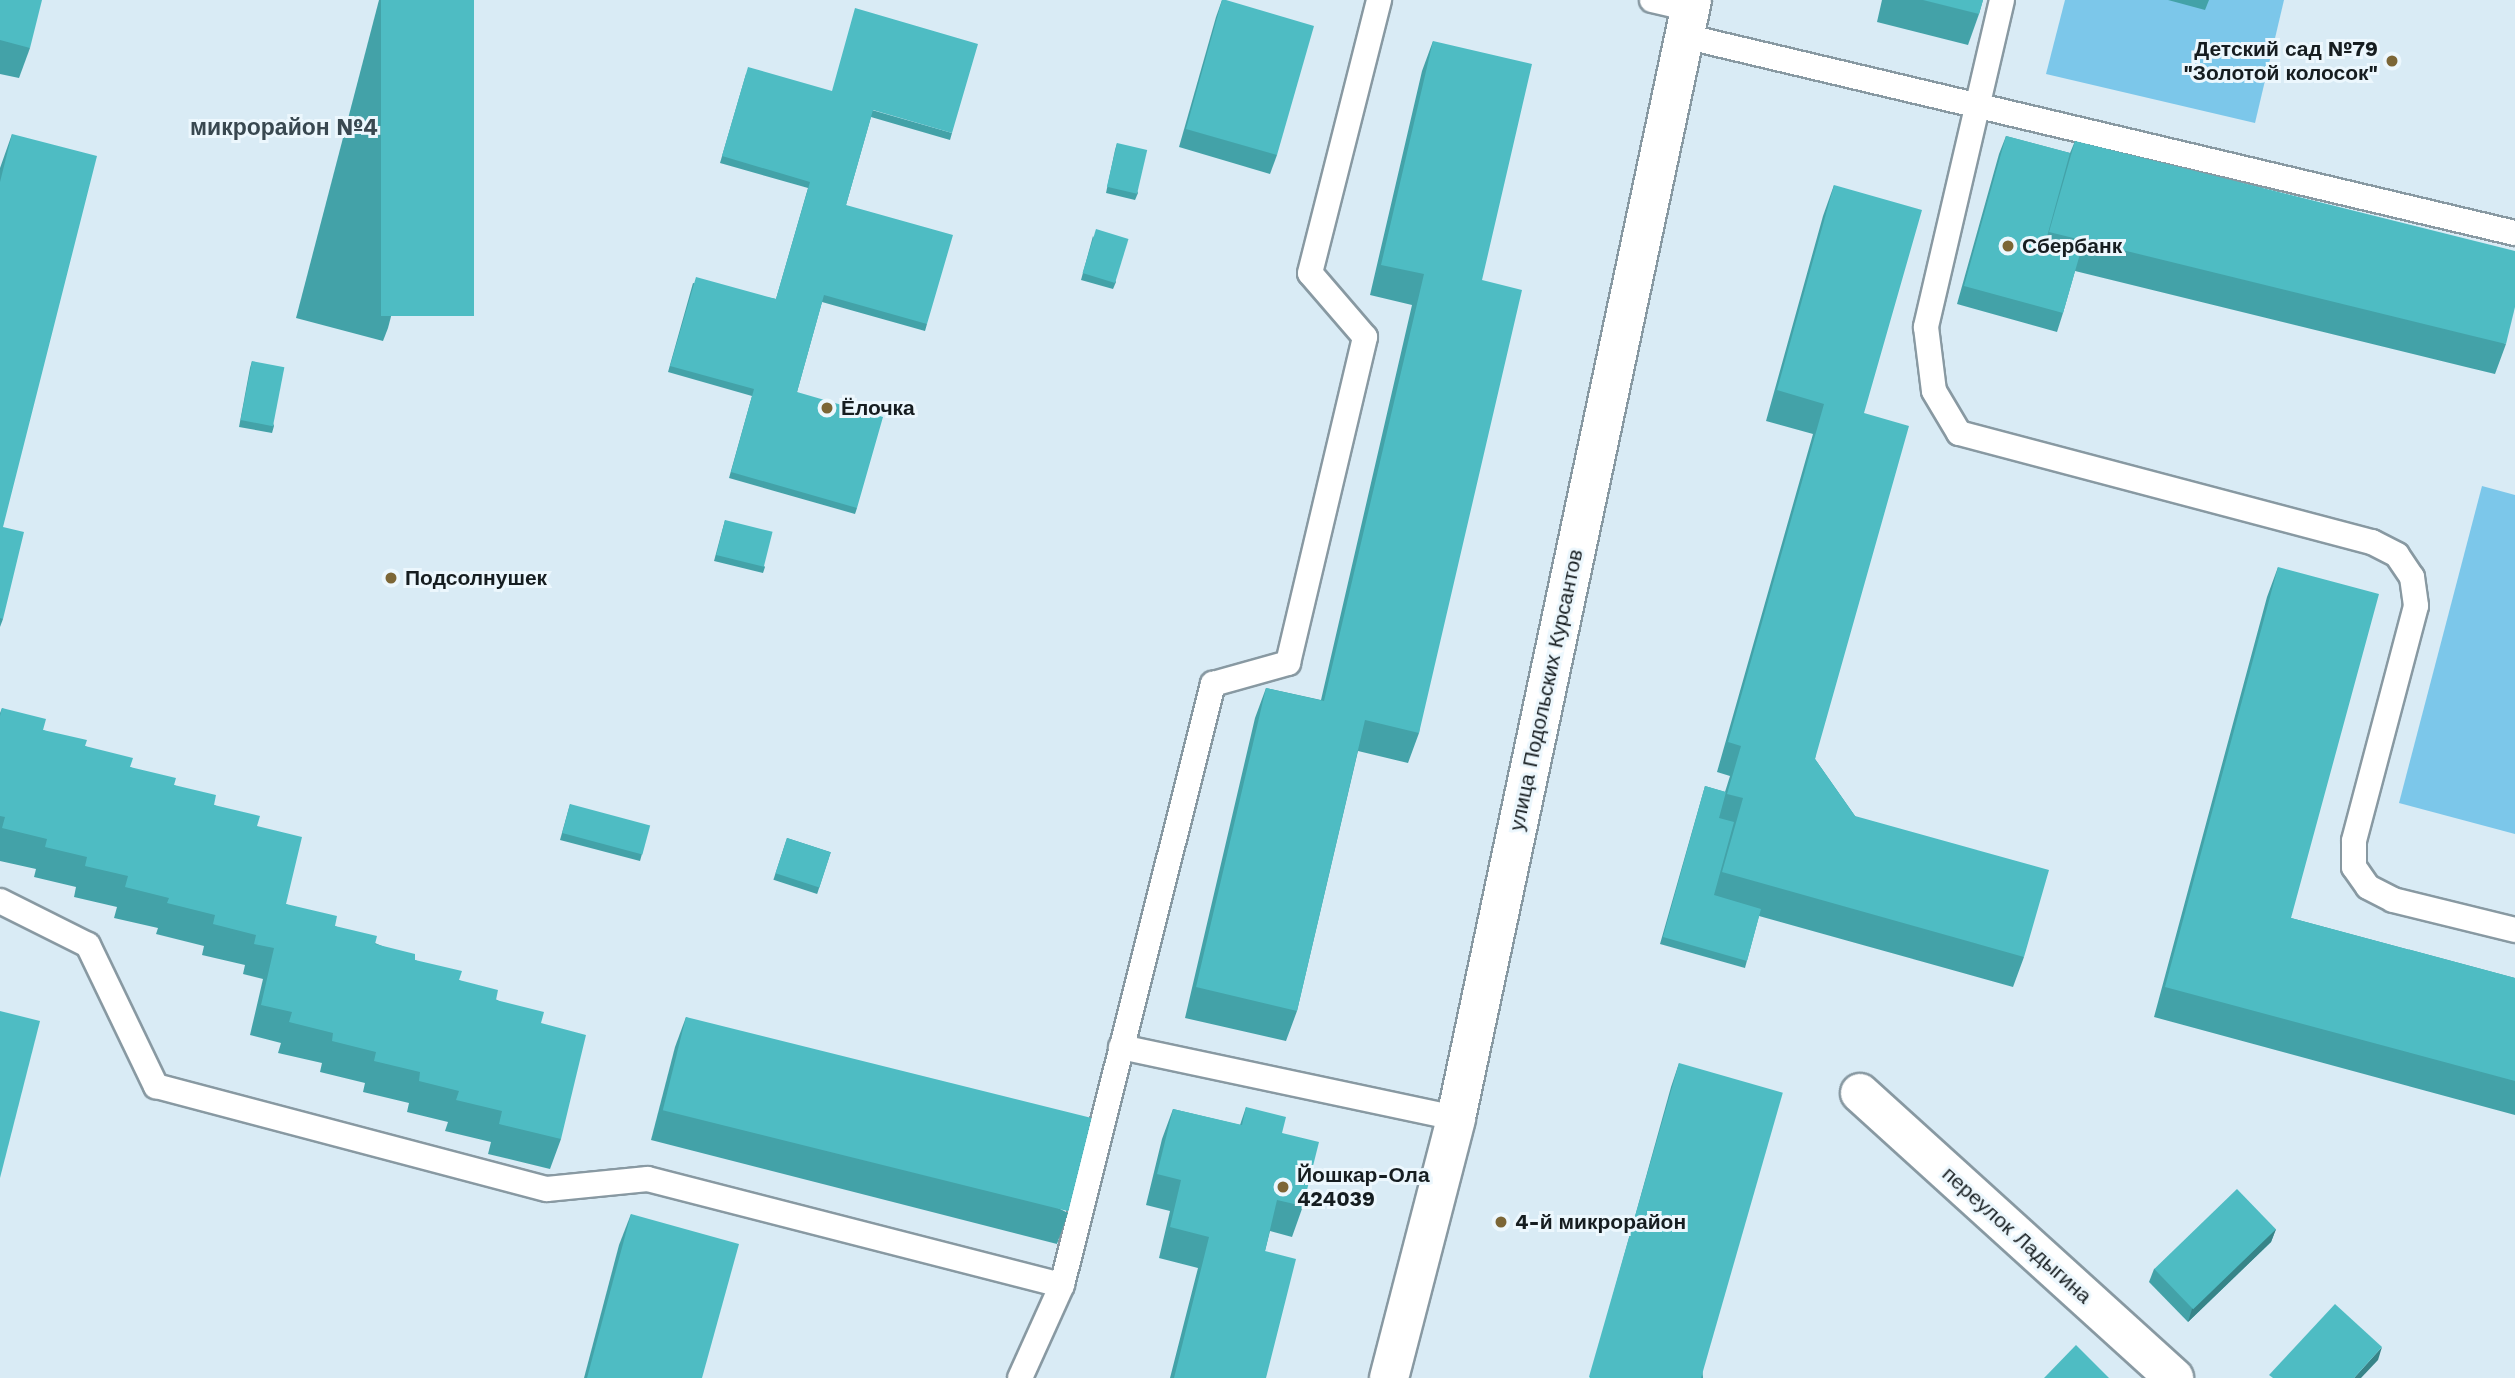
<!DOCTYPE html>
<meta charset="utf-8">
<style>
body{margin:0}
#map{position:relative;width:2515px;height:1378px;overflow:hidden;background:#d9ebf5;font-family:"Work Sans",sans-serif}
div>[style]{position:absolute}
.green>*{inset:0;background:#7cc7ea}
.roads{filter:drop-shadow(2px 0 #8899a2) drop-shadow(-2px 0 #8899a2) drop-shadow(0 2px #8899a2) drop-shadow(0 -2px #8899a2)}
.service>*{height:24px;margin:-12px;padding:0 12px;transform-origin:12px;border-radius:12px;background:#fff}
.minor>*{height:38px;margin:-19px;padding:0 19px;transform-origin:19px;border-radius:19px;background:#fff}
.tertiary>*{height:38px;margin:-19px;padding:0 19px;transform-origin:19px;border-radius:19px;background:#fff}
.wall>*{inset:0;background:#43a2a8;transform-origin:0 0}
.shaded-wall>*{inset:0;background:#378488}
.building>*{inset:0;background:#4ebcc3;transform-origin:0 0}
.dots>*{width:19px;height:19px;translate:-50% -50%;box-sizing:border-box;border:4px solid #ecf7fd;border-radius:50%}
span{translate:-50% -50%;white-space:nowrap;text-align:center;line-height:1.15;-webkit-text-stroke:6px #ecf7fd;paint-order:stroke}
.poi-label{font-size:21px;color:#161d20;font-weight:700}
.right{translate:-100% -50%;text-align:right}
.left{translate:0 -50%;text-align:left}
.street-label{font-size:21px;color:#161d20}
.neighbourhood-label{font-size:23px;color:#394850;font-weight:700}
</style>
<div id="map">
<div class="green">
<div style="clip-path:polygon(2065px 0,2284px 0,2255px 123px,2046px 74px)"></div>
<div style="clip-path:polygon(2482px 486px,2515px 495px,2515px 834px,2399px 803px)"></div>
</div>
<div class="roads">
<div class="service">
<div style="left:1652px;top:0;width:39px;rotate:13deg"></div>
<div style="left:2002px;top:0;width:336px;rotate:103.1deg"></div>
<div style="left:1926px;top:327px;width:64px;rotate:82.9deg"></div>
<div style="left:1934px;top:391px;width:49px;rotate:59.2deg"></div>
<div style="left:1959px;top:433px;width:427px;rotate:14.8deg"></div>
<div style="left:2372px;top:542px;width:28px;rotate:27deg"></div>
<div style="left:2397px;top:555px;width:27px;rotate:56deg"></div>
<div style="left:2412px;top:577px;width:29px;rotate:82deg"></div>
<div style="left:2416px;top:606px;width:243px;rotate:104.8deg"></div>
<div style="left:2354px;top:841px;width:26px;rotate:90deg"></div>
<div style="left:2354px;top:867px;width:24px;rotate:55deg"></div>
<div style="left:2368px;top:887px;width:28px;rotate:27deg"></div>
<div style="left:2393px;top:900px;width:126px;rotate:13.8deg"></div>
<div style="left:1684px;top:36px;width:854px;rotate:13.34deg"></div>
<div style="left:0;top:901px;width:98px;rotate:26.6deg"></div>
<div style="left:88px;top:945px;width:157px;rotate:64.3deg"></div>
<div style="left:156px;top:1086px;width:404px;rotate:14.8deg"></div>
<div style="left:547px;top:1189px;width:101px;rotate:-5.7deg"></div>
<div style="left:648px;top:1179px;width:427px;rotate:14.4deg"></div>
<div style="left:1121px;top:1047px;width:342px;rotate:12deg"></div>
<div style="left:1020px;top:1378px;width:102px;rotate:-65.7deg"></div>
<div style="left:1062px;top:1285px;width:620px;rotate:-75.9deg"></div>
<div style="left:1213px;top:684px;width:78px;rotate:-15.6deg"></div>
<div style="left:1288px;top:663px;width:335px;rotate:-76.7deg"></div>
<div style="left:1365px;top:337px;width:84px;rotate:-130.7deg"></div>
<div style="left:1310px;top:273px;width:282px;rotate:-75.8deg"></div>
</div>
<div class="minor">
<div style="left:1860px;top:1093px;width:424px;rotate:42.2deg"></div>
</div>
<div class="tertiary">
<div style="left:1389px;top:1378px;width:268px;rotate:-75.5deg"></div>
<div style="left:1456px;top:1118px;width:1143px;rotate:-78.08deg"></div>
</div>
</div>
<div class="wall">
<div style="clip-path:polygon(0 0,30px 48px,19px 78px,0 74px)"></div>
<div style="clip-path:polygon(379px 0,474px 0,388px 328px,383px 341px,296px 318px)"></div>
<div style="clip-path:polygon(1222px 0,1277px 155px,1270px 174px,1179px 147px,1216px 17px)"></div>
<div style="clip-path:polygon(1882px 0,1983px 0,1979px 14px,1968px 45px,1877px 22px)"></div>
<div style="clip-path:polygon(2168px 0,2209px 0,2205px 10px)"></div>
<div style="clip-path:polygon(1433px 41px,1482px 280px,1419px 733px,1408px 763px,1358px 751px,1297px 1011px,1286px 1041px,1185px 1018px,1255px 718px,1266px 688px,1321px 700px,1412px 305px,1370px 295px,1422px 71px)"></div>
<div style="clip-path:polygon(746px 74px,952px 133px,950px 140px,871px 117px,846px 205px,927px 324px,925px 331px,822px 302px,797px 392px,857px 508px,855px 514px,729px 478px,752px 396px,668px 372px,693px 283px,776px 299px,808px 188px,720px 163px)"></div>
<div style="clip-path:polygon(12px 134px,3px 527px,3px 619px,0 627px,0 168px)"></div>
<div style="clip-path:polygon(2006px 136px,2070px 153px,2075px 141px,2506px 344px,2495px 374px,2075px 271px,2063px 313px,2057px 332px,1957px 304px,1999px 154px)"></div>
<div style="clip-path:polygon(1117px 143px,1138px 193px,1135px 200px,1106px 193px,1115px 150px)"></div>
<div style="clip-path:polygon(1834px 185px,1864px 413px,1815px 759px,1855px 816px,2024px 957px,2013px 987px,1759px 916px,1745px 968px,1660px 944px,1705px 786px,1725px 792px,1730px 776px,1717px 772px,1813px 434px,1766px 421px,1823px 216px)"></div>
<div style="clip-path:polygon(1093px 236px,1116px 282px,1113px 289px,1081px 280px)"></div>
<div style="clip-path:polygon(252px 361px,274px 426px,272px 433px,239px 427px,250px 368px)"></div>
<div style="clip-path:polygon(725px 520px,765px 567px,763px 573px,714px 561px)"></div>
<div style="clip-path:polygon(2278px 567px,2291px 918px,2515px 978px,2515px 1115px,2154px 1017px,2267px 597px)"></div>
<div style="clip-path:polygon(2px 708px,43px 730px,85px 746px,130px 767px,174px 785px,257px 826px,286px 904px,335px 926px,415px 960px,459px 980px,541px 1023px,561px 1139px,550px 1169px,488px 1154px,491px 1142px,445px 1131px,448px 1122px,407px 1112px,409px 1103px,363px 1092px,365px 1083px,320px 1072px,322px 1063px,278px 1053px,281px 1043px,250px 1035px,263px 979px,243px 974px,245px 965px,202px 955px,204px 946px,156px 934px,158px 928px,114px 918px,117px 907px,74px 897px,76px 887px,34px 877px,36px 869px,0 861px,0 713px)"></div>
<div style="clip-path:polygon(570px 804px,642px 854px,640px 861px,560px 840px)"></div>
<div style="left:787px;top:838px;width:46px;height:44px;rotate:18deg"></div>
<div style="clip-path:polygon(686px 1017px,1068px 1213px,1057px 1244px,651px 1140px,675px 1047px)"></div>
<div style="clip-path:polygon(1679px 1063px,1703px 1378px,1590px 1378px,1671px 1087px)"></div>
<div style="clip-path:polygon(1246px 1107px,1282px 1133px,1303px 1206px,1292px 1237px,1270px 1231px,1265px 1251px,1266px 1378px,1170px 1378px,1198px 1268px,1159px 1258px,1170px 1211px,1146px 1205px,1162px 1139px,1173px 1109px,1240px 1125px)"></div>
<div style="clip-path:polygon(631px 1214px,702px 1378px,584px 1378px,619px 1245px)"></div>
<div style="clip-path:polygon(2276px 1229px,2271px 1242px,2188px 1322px,2149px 1282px,2154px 1269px)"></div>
</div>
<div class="shaded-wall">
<div style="clip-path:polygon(2276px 1229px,2271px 1242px,2188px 1322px,2192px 1309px)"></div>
<div style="clip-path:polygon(2382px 1347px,2378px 1360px,2361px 1378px,2354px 1378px)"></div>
</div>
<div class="building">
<div style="clip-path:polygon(0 0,42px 0,30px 48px,0 40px)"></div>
<div style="left:381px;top:0;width:93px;height:316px"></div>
<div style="clip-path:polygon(1222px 0,1226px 0,1314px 26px,1277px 155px,1186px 129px)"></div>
<div style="clip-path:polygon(1923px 0,1983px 0,1979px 14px)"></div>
<div style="clip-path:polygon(855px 8px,978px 44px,952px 133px,873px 110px,846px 205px,953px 235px,927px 324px,824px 295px,797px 392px,883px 417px,857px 508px,731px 472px,754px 389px,670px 366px,696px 277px,776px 299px,810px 182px,722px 156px,748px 67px,832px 91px)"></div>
<div style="clip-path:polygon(1433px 41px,1532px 64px,1482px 280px,1522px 290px,1419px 733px,1365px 720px,1297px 1011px,1196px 987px,1266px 688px,1324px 701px,1424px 274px,1381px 265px)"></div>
<div style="clip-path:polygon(12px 134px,97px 156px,3px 527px,24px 532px,3px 619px,0 618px,0 182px)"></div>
<div style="clip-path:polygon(2006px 136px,2070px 153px,2045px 244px,2080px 254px,2063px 313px,1964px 286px)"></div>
<div style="clip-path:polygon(2075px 141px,2515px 251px,2515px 307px,2506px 344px,2049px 232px)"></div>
<div style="left:1117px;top:143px;width:31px;height:45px;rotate:13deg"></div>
<div style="clip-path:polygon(1834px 185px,1922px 210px,1864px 413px,1909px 426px,1815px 759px,1855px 816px,2049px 870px,2024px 957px,1722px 872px,1743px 798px,1727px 794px,1741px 746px,1728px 742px,1824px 404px,1777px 390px)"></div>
<div style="left:1096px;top:229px;width:34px;height:46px;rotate:17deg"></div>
<div style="left:252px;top:361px;width:33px;height:60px;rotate:11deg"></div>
<div style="left:725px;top:520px;width:49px;height:36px;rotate:14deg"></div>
<div style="clip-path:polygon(2278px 567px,2379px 594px,2291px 918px,2515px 978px,2515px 1081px,2165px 987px)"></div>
<div style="clip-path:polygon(2px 708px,46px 719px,43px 730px,87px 740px,85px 746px,133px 758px,130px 767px,176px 778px,174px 785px,216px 795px,214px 805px,260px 816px,257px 826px,302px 837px,286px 904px,337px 916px,335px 926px,377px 936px,375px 944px,415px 954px,415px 960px,462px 971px,459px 980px,498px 990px,496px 1000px,544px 1012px,541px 1023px,586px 1035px,561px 1139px,499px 1124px,502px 1111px,456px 1100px,459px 1091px,419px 1081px,420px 1072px,374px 1061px,376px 1052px,332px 1041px,333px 1033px,289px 1022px,292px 1012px,261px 1005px,274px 948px,254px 944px,256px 935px,213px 924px,215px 915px,167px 903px,169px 898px,125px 887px,128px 876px,85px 866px,87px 857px,45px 847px,47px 839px,2px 828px,5px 817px,0 816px,0 716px)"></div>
<div style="clip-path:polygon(1705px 786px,1726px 792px,1719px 818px,1734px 822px,1714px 895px,1761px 909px,1747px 961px,1663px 937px)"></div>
<div style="left:570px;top:804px;width:83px;height:30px;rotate:15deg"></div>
<div style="left:787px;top:838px;width:46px;height:37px;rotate:18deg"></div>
<div style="clip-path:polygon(0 1011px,40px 1021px,0 1178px)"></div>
<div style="left:686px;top:1017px;width:418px;height:96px;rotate:14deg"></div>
<div style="left:1679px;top:1063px;width:108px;height:327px;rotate:16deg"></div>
<div style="clip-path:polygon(1246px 1107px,1286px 1117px,1282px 1133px,1319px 1142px,1303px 1206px,1277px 1200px,1265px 1251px,1296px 1259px,1266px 1378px,1174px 1378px,1209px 1237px,1170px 1227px,1181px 1180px,1157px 1174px,1173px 1109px,1242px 1125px)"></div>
<div style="left:2237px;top:1189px;width:56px;height:115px;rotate:46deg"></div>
<div style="clip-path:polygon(631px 1214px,739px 1244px,702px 1378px,587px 1378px)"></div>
<div style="clip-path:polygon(2335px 1304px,2382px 1347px,2354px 1378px,2273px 1378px,2269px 1375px)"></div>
<div style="clip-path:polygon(2076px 1345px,2109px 1378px,2044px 1378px)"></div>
</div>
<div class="dots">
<div style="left:2392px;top:61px;background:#7c6636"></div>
<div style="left:2008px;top:246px;background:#7c6636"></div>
<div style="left:827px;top:408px;background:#7c6636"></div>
<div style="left:391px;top:578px;background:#7c6636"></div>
<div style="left:1283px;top:1187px;background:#7c6636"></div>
<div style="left:1501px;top:1222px;background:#7c6636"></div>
</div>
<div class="poi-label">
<span class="right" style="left:2378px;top:61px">Детский сад №79<br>"Золотой колосок"</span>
<span class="left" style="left:2022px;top:246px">Сбербанк</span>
<span class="left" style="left:841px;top:408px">Ёлочка</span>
<span class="left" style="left:405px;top:578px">Подсолнушек</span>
<span class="left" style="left:1297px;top:1187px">Йошкар-Ола<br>424039</span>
<span class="left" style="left:1515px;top:1222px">4-й микрорайон</span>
</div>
<div class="street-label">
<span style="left:1546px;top:690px;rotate:-78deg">улица Подольских Курсантов</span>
<span style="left:2017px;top:1235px;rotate:42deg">переулок Ладыгина</span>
</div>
<div class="neighbourhood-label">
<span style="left:284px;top:128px">микрорайон №4</span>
</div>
</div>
